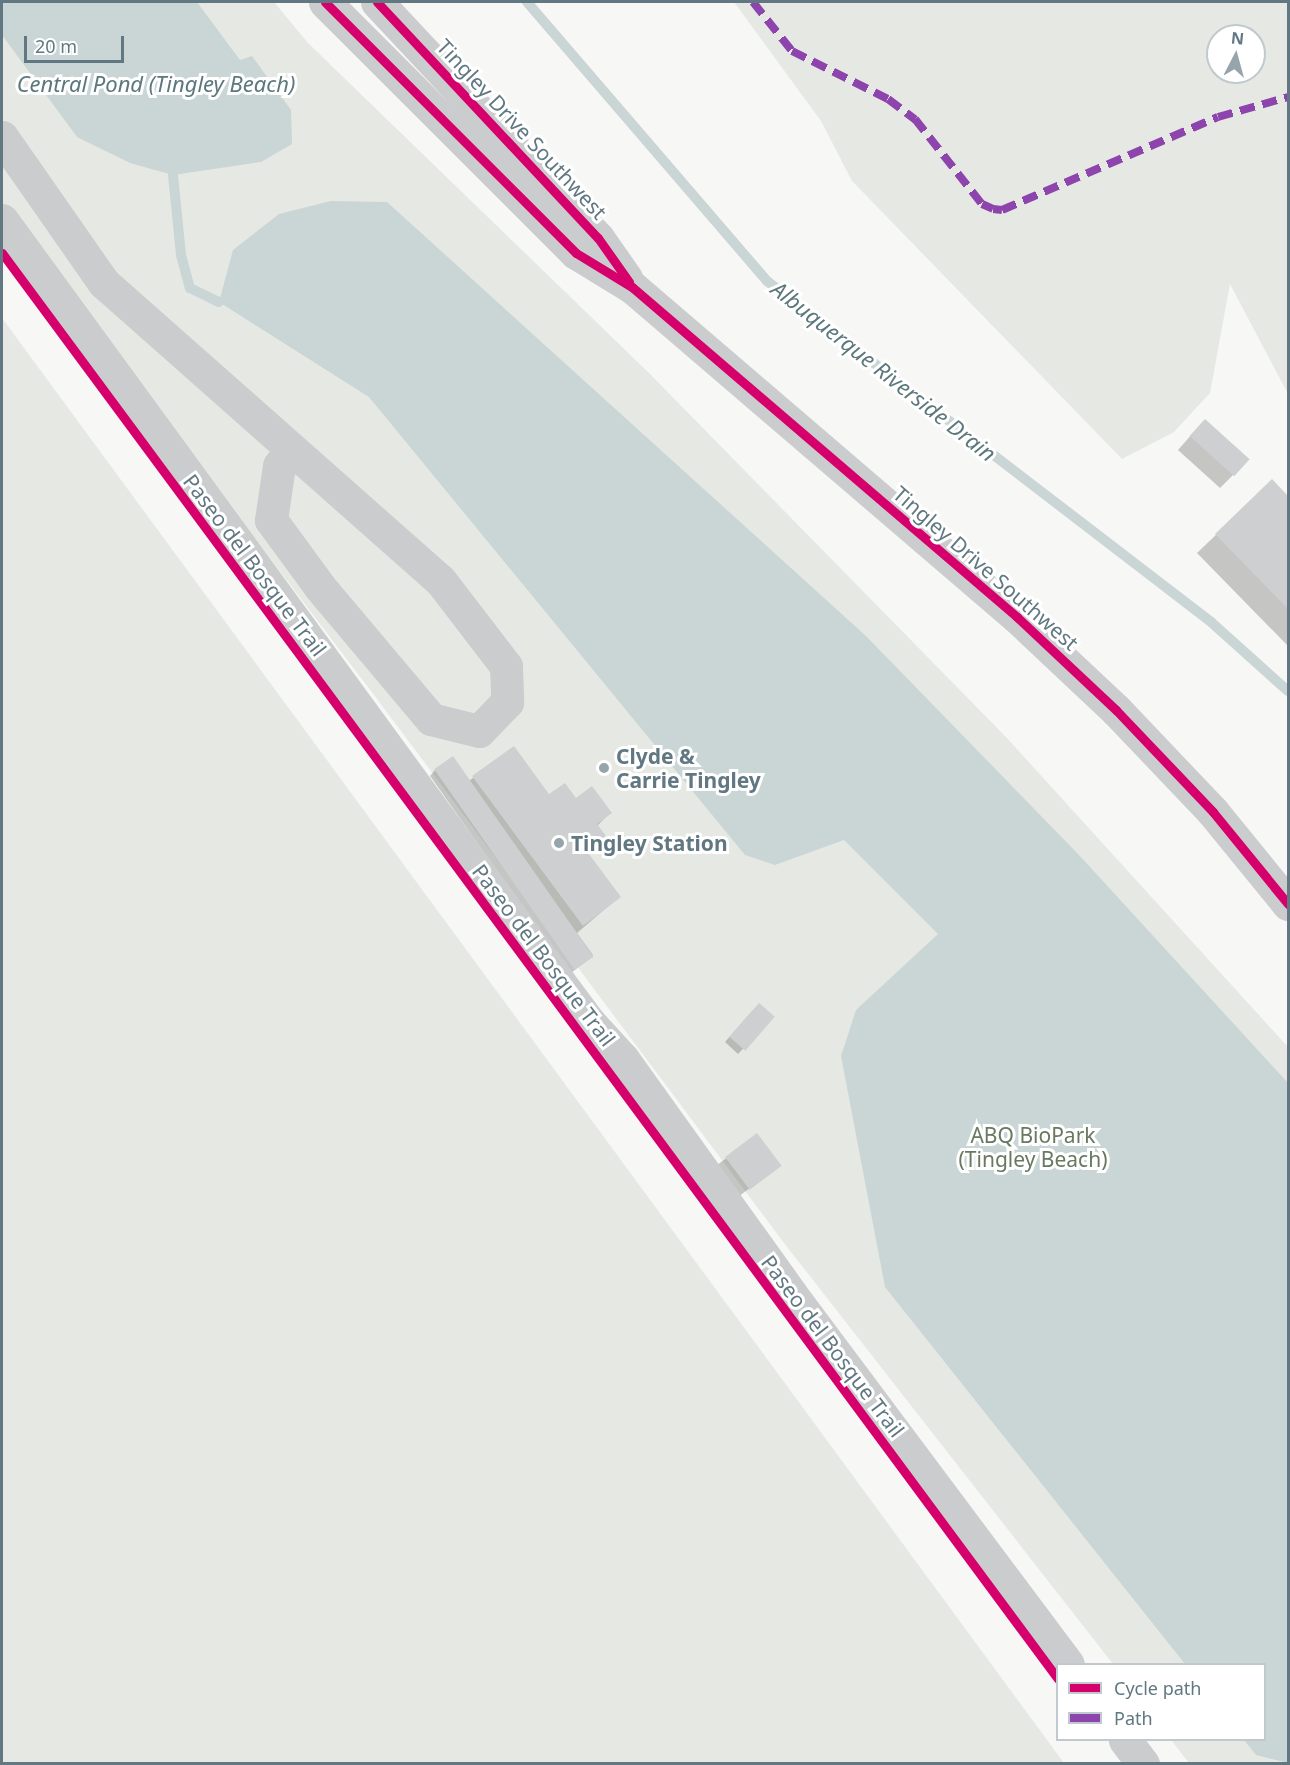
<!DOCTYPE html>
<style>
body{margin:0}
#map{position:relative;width:1290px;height:1765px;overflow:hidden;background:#f7f7f6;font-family:"Noto Sans",sans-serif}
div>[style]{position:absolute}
.green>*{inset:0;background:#e6e9e3}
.water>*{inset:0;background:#cad5d6}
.shadow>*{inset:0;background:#0003;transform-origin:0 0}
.stream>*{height:10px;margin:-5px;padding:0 5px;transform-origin:5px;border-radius:5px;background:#cad5d6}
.building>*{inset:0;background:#cdcfd0;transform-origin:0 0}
.minor>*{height:33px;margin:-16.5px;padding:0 16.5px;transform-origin:16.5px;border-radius:16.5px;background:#cbcccd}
.quiet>*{height:8px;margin-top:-4px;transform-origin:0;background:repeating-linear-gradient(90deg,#8e44ad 0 15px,transparent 0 23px)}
.cycleway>*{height:9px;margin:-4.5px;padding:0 4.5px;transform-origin:4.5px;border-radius:4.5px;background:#d6006c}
.dots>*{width:16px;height:16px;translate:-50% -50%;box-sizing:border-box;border:3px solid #fff;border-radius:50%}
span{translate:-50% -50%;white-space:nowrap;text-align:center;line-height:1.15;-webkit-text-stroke:6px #fff;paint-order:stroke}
.street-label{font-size:21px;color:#617882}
.poi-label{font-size:21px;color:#617882;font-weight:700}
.left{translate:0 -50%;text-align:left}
.park-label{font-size:21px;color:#687960}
.water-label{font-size:22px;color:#5c787c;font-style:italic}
.frame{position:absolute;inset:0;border:3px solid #617882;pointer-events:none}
.legend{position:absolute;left:1056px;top:1663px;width:210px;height:78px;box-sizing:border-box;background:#fff;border:2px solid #c0c9cd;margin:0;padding:8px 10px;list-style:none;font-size:18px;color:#617882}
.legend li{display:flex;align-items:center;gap:12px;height:30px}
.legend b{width:30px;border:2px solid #c0c9cd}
.north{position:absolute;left:1206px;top:24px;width:60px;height:60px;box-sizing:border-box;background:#fff;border:2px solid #c0c9cd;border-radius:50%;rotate:6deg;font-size:16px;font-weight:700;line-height:24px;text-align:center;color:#617882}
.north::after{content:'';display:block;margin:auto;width:21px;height:27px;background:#96a4ab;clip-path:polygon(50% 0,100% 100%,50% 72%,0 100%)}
.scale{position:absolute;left:24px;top:36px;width:100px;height:27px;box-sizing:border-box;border:3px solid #617882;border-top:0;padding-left:8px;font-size:18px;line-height:21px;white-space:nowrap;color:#617882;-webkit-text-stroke:4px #fff;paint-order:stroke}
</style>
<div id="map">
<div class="green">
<div style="clip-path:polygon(2px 2px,274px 2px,308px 43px,649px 373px,1005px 736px,1288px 1047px,1288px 1763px,1189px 1763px,1171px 1740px,1264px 1740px,1264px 1664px,1113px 1664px,784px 1243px,377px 699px,2px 206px)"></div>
<div style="clip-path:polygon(evenodd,734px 2px,1288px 2px,1288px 394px,1230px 284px,1210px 393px,1174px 432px,1122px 459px,852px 181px,821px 121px,734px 2px,1218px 36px,1254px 36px,1254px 72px,1218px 72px,1218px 36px)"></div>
<div style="clip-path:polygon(2px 318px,1064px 1763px,2px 1763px)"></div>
</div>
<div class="water">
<div style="clip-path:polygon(2px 2px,197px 2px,240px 60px,252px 56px,291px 110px,292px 144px,261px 162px,173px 175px,130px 163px,77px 137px,2px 35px)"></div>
<div style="clip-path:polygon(331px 201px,387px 202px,866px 636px,1079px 855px,1288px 1083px,1288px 1763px,1256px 1755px,1244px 1740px,1264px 1740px,1264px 1664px,1185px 1664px,885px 1287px,841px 1056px,856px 1010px,938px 934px,844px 840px,775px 865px,745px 855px,369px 397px,219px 302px,233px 250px,279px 214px)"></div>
</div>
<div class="shadow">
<div style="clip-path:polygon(1193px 433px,1248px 460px,1220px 488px,1178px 450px)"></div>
<div style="clip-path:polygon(1272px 481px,1288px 498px,1288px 646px,1197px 553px)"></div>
<div style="clip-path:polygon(513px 748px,549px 796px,576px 800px,610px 813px,597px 826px,604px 836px,586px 853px,619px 897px,577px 933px,593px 955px,570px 974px,430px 776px,435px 770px,469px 781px)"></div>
<div style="clip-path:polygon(753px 1010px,773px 1017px,738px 1054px,725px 1042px)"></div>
<div style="left:757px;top:1135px;width:38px;height:57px;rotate:53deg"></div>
</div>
<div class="stream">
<div style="left:527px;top:2px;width:368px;rotate:49.3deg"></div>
<div style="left:767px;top:281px;width:560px;rotate:37.52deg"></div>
<div style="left:1211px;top:622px;width:103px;rotate:41.9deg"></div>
<div style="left:173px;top:175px;width:80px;rotate:84.3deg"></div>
<div style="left:181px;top:255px;width:34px;rotate:75deg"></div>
<div style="left:190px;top:288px;width:32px;rotate:26deg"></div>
</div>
<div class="building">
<div style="left:1205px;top:419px;width:60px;height:23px;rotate:42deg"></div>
<div style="clip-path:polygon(1272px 479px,1288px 496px,1288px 609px,1215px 534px)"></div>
<div style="clip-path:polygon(514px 746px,549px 794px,565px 783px,576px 798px,592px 786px,612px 813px,597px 824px,606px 836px,586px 850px,621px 897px,583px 926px,472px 776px)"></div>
<div style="left:453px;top:756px;width:245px;height:23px;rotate:55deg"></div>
<div style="left:759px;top:1003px;width:21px;height:45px;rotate:41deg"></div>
<div style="left:757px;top:1133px;width:41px;height:40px;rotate:53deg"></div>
</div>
<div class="minor">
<div style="left:325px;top:2px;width:355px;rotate:45deg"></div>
<div style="left:576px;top:253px;width:66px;rotate:31.3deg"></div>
<div style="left:632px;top:287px;width:507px;rotate:40.6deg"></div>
<div style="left:1017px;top:617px;width:136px;rotate:43.2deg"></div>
<div style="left:1116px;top:710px;width:141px;rotate:46.4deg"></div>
<div style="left:1213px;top:812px;width:119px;rotate:50.8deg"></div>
<div style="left:377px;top:2px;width:323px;rotate:46.9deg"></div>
<div style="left:598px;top:238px;width:49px;rotate:55deg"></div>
<div style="left:2px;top:137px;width:178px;rotate:55.1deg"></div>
<div style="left:104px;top:283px;width:448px;rotate:41.5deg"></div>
<div style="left:440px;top:580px;width:108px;rotate:52.5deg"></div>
<div style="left:506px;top:666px;width:36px;rotate:88deg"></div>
<div style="left:507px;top:702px;width:40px;rotate:134deg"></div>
<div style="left:479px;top:731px;width:49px;rotate:-166deg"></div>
<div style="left:431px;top:719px;width:172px;rotate:-130.1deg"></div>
<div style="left:320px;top:587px;width:83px;rotate:-126.2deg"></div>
<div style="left:271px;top:520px;width:55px;rotate:-81.6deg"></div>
<div style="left:279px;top:466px;width:21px;rotate:-55deg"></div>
<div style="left:2px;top:220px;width:873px;rotate:53.85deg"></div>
<div style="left:517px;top:925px;width:121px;rotate:53.4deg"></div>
<div style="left:589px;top:1022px;width:50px;rotate:47.4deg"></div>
<div style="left:623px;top:1059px;width:289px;rotate:54.4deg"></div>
<div style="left:791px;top:1294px;width:462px;rotate:53.2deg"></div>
<div style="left:1125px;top:1740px;width:30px;rotate:53deg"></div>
</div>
<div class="quiet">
<div style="left:753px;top:2px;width:63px;rotate:51.5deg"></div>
<div style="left:792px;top:51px;width:107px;rotate:26.6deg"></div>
<div style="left:888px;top:99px;width:34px;rotate:37deg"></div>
<div style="left:915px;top:119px;width:108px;rotate:51.8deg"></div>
<div style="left:982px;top:204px;width:12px;rotate:24deg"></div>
<div style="left:993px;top:209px;width:9px;rotate:6deg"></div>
<div style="left:1002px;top:210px;width:235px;rotate:-23.3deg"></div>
<div style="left:1218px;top:117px;width:73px;rotate:-15.9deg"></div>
</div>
<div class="cycleway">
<div style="left:325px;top:2px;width:355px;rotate:45deg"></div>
<div style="left:576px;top:253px;width:66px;rotate:31.3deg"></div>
<div style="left:632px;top:287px;width:507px;rotate:40.6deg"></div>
<div style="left:1017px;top:617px;width:136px;rotate:43.2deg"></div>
<div style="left:1116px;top:710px;width:141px;rotate:46.4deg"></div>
<div style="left:1213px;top:812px;width:119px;rotate:50.8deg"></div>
<div style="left:377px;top:2px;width:323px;rotate:46.9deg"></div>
<div style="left:598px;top:238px;width:54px;rotate:54.8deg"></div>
<div style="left:2px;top:253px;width:1774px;rotate:53.48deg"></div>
</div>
<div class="dots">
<div style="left:604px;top:768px;background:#96a4ab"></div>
<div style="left:559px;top:843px;background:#96a4ab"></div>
</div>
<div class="street-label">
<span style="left:522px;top:129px;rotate:47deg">Tingley Drive Southwest</span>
<span style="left:255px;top:565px;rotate:53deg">Paseo del Bosque Trail</span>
<span style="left:986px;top:568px;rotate:41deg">Tingley Drive Southwest</span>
<span style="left:544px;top:955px;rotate:53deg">Paseo del Bosque Trail</span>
<span style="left:833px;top:1346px;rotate:53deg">Paseo del Bosque Trail</span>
</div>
<div class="poi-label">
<span class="left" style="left:616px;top:768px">Clyde &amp;<br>Carrie Tingley</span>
<span class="left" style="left:571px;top:843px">Tingley Station</span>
</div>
<div class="park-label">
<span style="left:1033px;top:1147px">ABQ BioPark<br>(Tingley Beach)</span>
</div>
<div class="water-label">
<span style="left:156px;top:84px">Central Pond (Tingley Beach)</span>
<span style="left:884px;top:371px;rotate:38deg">Albuquerque Riverside Drain</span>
</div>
<div class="frame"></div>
<ul class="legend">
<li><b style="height:8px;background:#d6006c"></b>Cycle path</li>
<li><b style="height:8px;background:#8e44ad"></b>Path</li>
</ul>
<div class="north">N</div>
<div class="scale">20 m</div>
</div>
